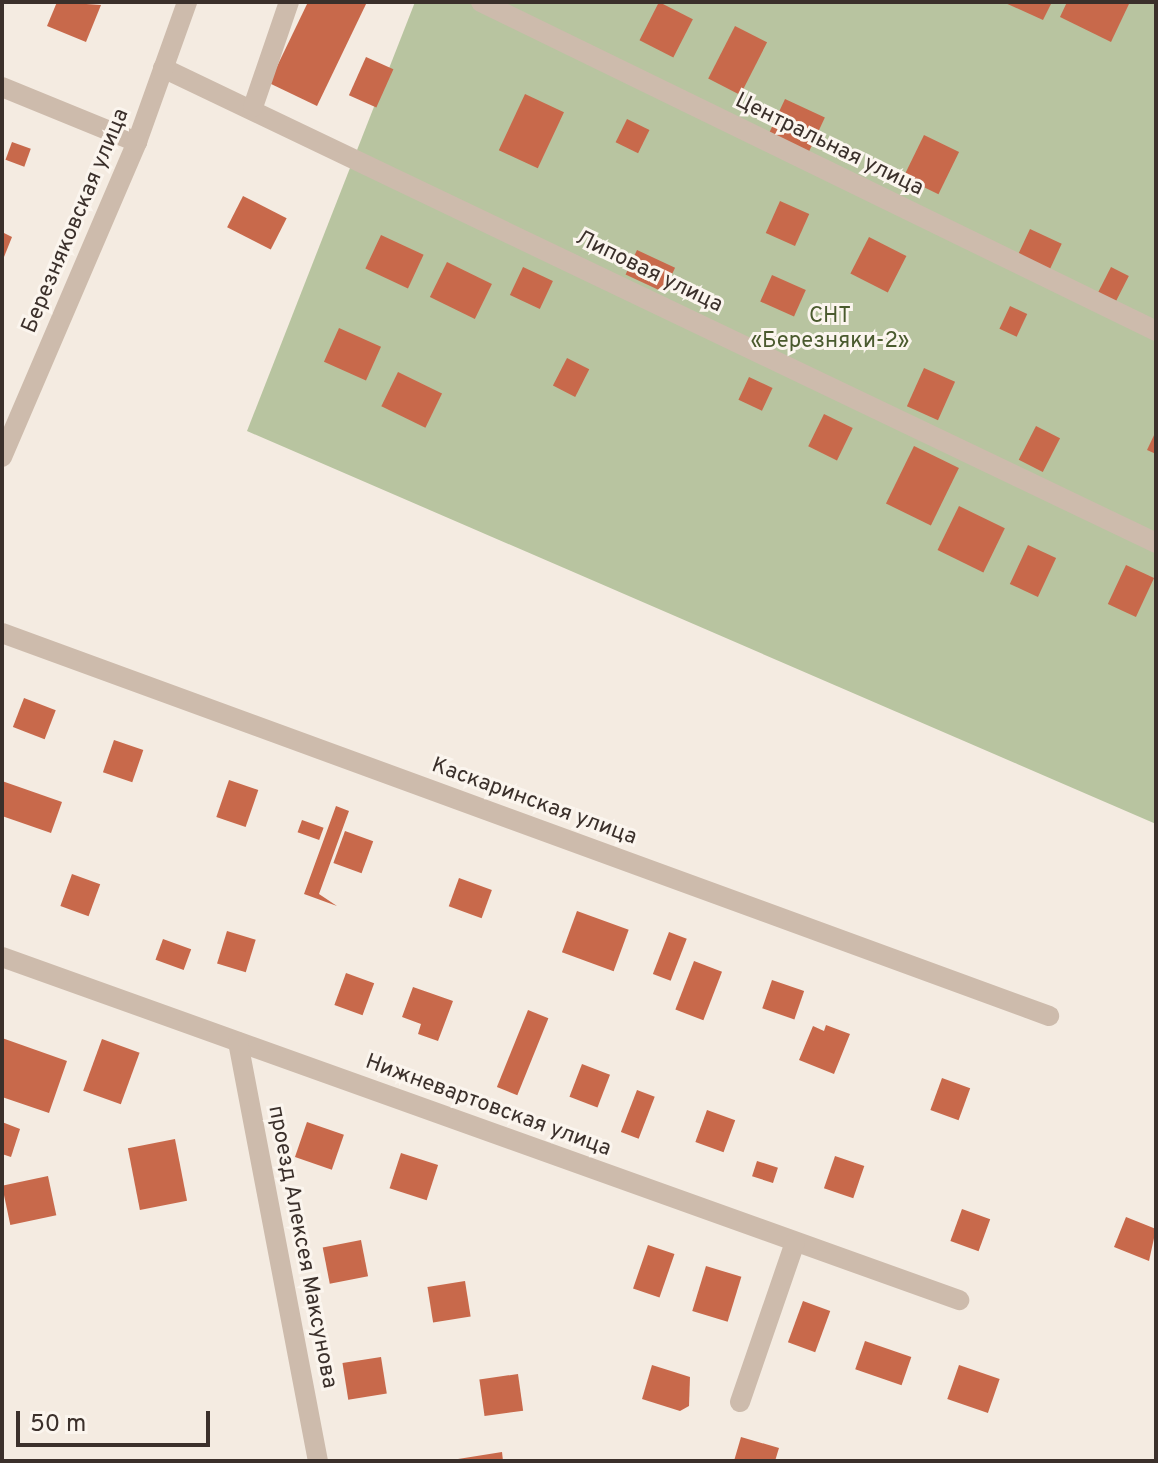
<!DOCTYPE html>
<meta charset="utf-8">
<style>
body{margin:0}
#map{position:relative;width:1158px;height:1463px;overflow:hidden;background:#f4ebe1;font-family:Overpass,sans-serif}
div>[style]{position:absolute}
.green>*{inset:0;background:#b8c4a0}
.building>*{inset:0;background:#c8694b;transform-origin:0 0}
.minor>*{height:20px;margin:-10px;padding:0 10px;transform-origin:10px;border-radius:10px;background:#cdbbac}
span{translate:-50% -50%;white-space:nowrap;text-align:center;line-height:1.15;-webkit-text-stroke:6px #fbf5ee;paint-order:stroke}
.street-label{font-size:22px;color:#3b302b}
.park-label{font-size:22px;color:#4a5a2e}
.frame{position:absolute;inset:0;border:4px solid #3b302b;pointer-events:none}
.scale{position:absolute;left:16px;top:1411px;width:194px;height:36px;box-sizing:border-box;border:4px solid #3b302b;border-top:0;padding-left:10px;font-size:24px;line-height:28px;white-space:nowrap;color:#3b302b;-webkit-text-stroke:6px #fbf5ee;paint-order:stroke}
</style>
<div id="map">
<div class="green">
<div style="clip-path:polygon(415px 2px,1156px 2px,1156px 824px,247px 431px)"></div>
</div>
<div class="building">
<div style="clip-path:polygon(57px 2px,101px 5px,86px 42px,47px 26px)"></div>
<div style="clip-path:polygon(308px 2px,367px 2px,317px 106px,269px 83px)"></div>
<div style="left:659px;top:2px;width:38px;height:43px;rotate:27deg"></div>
<div style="clip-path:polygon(1003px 2px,1052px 2px,1043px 20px)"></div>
<div style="clip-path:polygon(1067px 2px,1126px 2px,1129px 4px,1111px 42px,1060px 17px)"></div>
<div style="left:735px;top:26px;width:36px;height:59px;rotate:27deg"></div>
<div style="left:366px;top:57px;width:30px;height:42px;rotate:24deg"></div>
<div style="left:525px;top:94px;width:43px;height:62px;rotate:25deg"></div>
<div style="left:785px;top:99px;width:44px;height:40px;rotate:25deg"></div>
<div style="left:627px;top:119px;width:25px;height:26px;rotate:26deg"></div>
<div style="left:924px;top:135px;width:39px;height:47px;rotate:26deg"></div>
<div style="left:12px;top:142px;width:20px;height:19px;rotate:20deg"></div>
<div style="left:243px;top:196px;width:49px;height:35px;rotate:27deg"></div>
<div style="left:780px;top:201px;width:32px;height:35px;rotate:24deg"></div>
<div style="left:1030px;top:229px;width:35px;height:31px;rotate:25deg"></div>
<div style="clip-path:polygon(2px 232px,12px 237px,2px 262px)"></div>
<div style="left:381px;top:235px;width:47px;height:37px;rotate:25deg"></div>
<div style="left:869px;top:237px;width:42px;height:41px;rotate:27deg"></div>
<div style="left:637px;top:250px;width:42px;height:27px;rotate:25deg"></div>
<div style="left:447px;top:262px;width:50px;height:39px;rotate:26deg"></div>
<div style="left:523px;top:267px;width:33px;height:31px;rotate:25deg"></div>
<div style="left:1111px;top:267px;width:20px;height:33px;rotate:27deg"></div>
<div style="left:772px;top:275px;width:37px;height:29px;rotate:24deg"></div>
<div style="left:1010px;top:306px;width:19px;height:25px;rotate:25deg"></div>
<div style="left:339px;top:328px;width:46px;height:37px;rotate:24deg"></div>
<div style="left:567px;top:358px;width:25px;height:31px;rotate:27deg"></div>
<div style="left:924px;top:368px;width:34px;height:42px;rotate:24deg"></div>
<div style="left:398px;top:372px;width:49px;height:38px;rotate:26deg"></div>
<div style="left:749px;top:377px;width:26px;height:25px;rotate:25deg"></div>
<div style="left:824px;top:414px;width:32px;height:36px;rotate:26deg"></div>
<div style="left:1036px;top:426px;width:27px;height:38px;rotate:27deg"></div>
<div style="clip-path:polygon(1156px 431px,1156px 454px,1147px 450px)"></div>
<div style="left:914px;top:446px;width:50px;height:64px;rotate:26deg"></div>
<div style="left:959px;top:506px;width:51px;height:49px;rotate:26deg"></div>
<div style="left:1028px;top:545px;width:31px;height:43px;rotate:25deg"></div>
<div style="left:1126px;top:565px;width:31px;height:43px;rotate:25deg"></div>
<div style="left:24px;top:698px;width:34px;height:31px;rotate:21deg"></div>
<div style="left:114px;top:740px;width:31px;height:34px;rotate:19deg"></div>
<div style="left:229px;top:780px;width:31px;height:39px;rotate:19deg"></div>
<div style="clip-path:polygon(2px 781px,62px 802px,51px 833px,2px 816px)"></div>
<div style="clip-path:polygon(336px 806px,349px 811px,319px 894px,337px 906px,304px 894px)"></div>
<div style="left:302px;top:820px;width:23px;height:13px;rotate:20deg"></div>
<div style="left:345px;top:831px;width:30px;height:34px;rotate:20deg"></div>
<div style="left:72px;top:874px;width:30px;height:34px;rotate:20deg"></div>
<div style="left:459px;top:878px;width:35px;height:30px;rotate:20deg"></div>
<div style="left:577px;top:911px;width:55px;height:44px;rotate:20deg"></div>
<div style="left:227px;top:931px;width:30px;height:34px;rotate:17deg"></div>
<div style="left:669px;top:932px;width:19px;height:45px;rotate:21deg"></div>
<div style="left:163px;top:939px;width:30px;height:22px;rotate:20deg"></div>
<div style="left:694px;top:961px;width:30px;height:52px;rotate:21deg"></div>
<div style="left:346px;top:973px;width:30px;height:34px;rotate:20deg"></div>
<div style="left:772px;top:980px;width:34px;height:30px;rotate:19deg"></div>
<div style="clip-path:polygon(413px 987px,453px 1001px,438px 1041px,418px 1034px,421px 1024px,402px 1017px)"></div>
<div style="left:528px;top:1010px;width:22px;height:83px;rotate:22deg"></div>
<div style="clip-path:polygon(826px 1025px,850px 1034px,834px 1074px,799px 1060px,813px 1026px,824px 1031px)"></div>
<div style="clip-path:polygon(2px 1038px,67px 1061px,49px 1113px,2px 1097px)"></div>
<div style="left:102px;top:1039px;width:40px;height:55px;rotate:20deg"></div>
<div style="left:582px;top:1064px;width:30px;height:35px;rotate:21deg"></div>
<div style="left:942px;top:1078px;width:30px;height:34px;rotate:20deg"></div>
<div style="left:637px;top:1090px;width:19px;height:45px;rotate:21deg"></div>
<div style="left:707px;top:1110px;width:30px;height:34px;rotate:20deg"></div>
<div style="clip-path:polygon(2px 1122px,20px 1129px,11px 1157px,2px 1154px)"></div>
<div style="left:307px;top:1122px;width:39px;height:37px;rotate:19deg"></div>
<div style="left:175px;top:1139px;width:63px;height:48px;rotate:79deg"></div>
<div style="left:401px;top:1153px;width:39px;height:37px;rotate:18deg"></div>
<div style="left:835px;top:1156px;width:31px;height:34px;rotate:19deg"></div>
<div style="left:757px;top:1161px;width:22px;height:16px;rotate:18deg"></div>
<div style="left:48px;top:1176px;width:40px;height:47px;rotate:78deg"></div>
<div style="left:962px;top:1209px;width:30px;height:34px;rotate:20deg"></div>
<div style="clip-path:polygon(1126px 1217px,1156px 1229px,1149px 1261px,1114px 1247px)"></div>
<div style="left:361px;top:1240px;width:37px;height:39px;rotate:79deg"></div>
<div style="left:648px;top:1245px;width:28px;height:46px;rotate:19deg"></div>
<div style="left:706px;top:1266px;width:37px;height:47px;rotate:17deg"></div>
<div style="left:465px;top:1281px;width:36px;height:38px;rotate:81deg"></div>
<div style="left:803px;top:1301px;width:29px;height:44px;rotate:20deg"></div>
<div style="left:865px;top:1341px;width:49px;height:30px;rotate:19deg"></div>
<div style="left:381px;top:1357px;width:37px;height:39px;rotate:81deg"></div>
<div style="clip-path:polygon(652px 1365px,690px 1377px,689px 1406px,680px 1411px,642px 1399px)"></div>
<div style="left:959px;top:1365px;width:43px;height:36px;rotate:19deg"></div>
<div style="left:518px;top:1374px;width:37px;height:39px;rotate:82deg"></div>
<div style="clip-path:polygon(741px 1437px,779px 1448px,775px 1461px,734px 1461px)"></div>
<div style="clip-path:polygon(502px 1452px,503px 1461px,458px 1461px,458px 1459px)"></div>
</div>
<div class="minor">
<div style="left:481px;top:2px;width:751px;rotate:25.98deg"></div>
<div style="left:163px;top:68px;width:1101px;rotate:25.56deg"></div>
<div style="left:2px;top:87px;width:146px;rotate:22.2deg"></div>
<div style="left:253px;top:107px;width:111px;rotate:-71.1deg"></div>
<div style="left:2px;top:457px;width:343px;rotate:-66.8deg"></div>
<div style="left:137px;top:142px;width:149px;rotate:-70.3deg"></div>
<div style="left:2px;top:633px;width:1115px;rotate:20.09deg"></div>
<div style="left:2px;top:957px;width:1017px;rotate:19.72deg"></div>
<div style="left:238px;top:1042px;width:427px;rotate:79.2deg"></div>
<div style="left:740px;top:1402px;width:169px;rotate:-71deg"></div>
</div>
<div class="street-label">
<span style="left:829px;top:145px;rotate:26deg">Центральная улица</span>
<span style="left:76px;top:221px;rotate:-67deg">Березняковская улица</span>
<span style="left:649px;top:272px;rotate:26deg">Липовая улица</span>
<span style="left:534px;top:802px;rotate:20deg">Каскаринская улица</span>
<span style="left:488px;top:1106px;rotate:20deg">Нижневартовская улица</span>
<span style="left:302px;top:1247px;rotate:79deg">проезд Алексея Максунова</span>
</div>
<div class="park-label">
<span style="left:830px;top:329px">СНТ<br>«Березняки-2»</span>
</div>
<div class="frame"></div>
<div class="scale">50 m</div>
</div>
